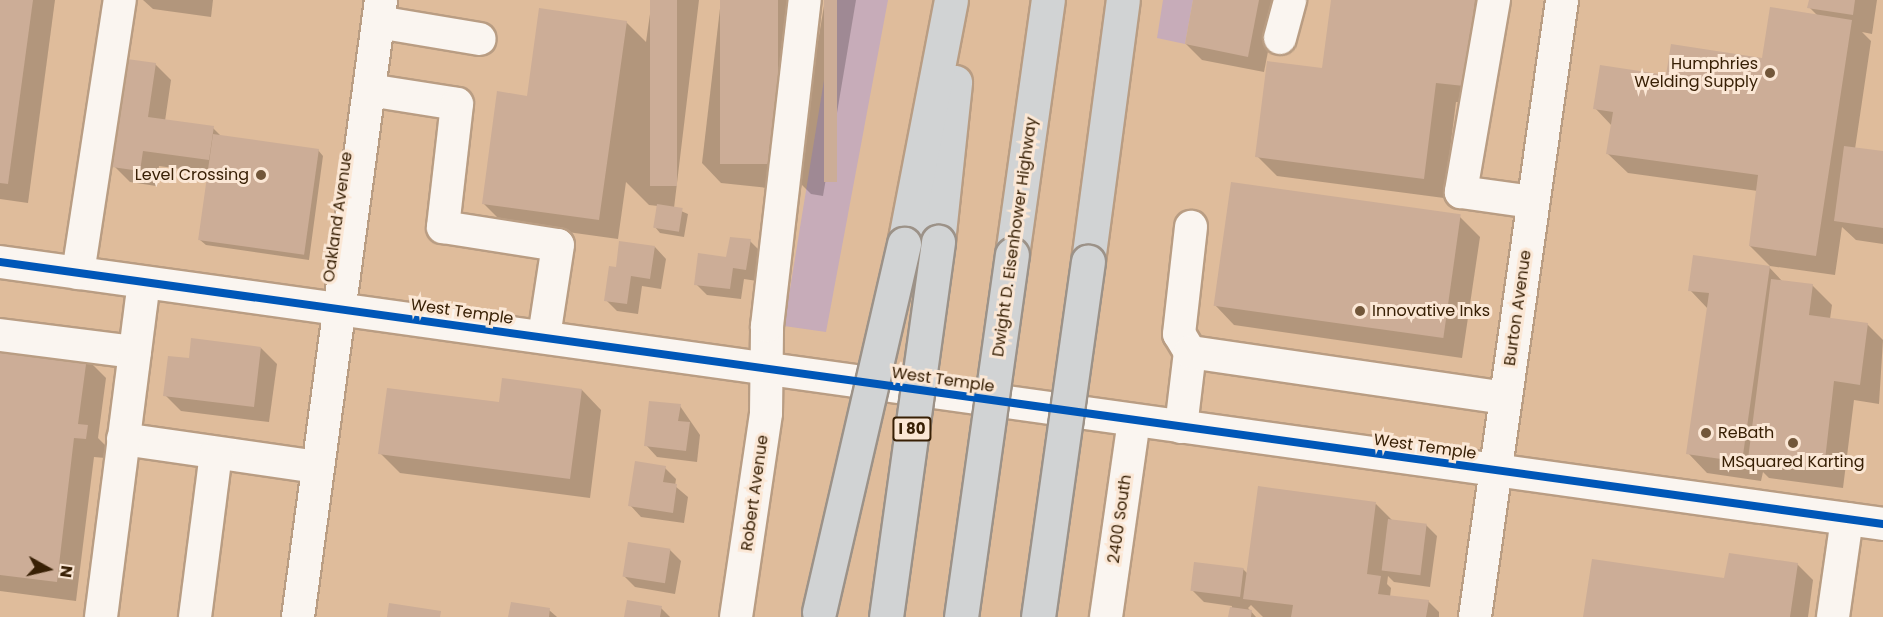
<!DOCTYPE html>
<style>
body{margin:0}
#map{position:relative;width:1883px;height:617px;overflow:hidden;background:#dfbc9b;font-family:Poppins,sans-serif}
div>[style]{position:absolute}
.green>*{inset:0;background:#c7acb9}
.shadow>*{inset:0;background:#0003}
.building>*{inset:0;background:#ccad97;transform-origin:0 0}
.roads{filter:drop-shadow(2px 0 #b99d83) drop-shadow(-2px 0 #b99d83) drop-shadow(0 2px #b99d83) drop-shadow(0 -2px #b99d83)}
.minor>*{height:32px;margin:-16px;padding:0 16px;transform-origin:16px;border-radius:16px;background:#faf5f0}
.highway>*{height:33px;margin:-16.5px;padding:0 16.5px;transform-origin:16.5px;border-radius:16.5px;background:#d1d3d4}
.bridges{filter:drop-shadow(2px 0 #9c9288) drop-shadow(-2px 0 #9c9288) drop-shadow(0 2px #9c9288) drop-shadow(0 -2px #9c9288)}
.highway-bridge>*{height:33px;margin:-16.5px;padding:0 16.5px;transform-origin:16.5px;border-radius:16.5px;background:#d1d3d4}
.cycleway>*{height:8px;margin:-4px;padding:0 4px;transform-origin:4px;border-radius:4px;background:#0057b8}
.dots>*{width:16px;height:16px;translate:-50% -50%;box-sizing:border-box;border:3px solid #fbe7d5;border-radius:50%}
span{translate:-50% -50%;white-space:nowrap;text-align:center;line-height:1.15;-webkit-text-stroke:6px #fbe7d5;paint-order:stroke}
.shield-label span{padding:2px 4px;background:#fbe7d5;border:2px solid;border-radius:4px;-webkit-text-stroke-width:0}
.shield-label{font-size:15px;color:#382005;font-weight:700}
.poi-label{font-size:16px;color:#382005}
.right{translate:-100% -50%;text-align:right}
.left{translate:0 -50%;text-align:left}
.street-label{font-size:16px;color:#382005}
.north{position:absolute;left:18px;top:539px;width:60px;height:60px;-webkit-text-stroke:4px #fbe7d5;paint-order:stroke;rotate:98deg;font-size:16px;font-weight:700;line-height:24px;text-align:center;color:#382005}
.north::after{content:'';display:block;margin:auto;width:21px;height:27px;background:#382005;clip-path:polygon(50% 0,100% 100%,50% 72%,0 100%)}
</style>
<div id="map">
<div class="green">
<div style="clip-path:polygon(837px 0,888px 0,826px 332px,784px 326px)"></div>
<div style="clip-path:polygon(1163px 0,1193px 0,1185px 44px,1157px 38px)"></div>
</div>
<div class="shadow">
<div style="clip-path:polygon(0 0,55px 0,28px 203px,0 199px)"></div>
<div style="clip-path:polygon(143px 0,213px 0,211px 17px,153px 9px)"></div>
<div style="clip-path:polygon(652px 0,699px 0,674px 208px,688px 214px,684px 237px,660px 233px,655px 227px,658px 206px,649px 205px,626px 182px,618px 239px,503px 223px,483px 203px,528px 97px,626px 22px,646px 42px)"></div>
<div style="clip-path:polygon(721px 0,800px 0,777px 189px,721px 183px,702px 163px)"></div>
<div style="clip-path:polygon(825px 0,856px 0,823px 196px,811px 194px,795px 178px)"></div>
<div style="clip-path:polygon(1195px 0,1278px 0,1264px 72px,1202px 60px,1186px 44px)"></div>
<div style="clip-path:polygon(1332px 0,1496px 0,1483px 105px,1456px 102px,1444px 198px,1277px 176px,1257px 156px,1324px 70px)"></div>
<div style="clip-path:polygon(1810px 0,1877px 0,1872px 34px,1862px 32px,1871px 41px,1855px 149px,1883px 152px,1883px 244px,1856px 240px,1842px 227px,1835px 275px,1770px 266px,1750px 246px,1758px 191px,1628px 173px,1608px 154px,1612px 126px,1595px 108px,1763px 60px,1819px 17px,1809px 7px)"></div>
<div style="clip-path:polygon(155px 64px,171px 80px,165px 121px,213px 128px,222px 137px,318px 150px,323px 156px,309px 260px,206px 245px,200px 240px,209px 173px,159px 166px,156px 186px,130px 182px,114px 166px)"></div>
<div style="clip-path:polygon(1460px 217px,1480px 237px,1462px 358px,1234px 325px,1215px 305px)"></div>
<div style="clip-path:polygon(750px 241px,761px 252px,757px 281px,744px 279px,741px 299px,707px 295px,696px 284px)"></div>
<div style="clip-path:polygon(655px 247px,666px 259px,661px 289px,642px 286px,638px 314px,617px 311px,606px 300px,617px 269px)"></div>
<div style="clip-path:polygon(1769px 267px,1783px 282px,1812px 285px,1832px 305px,1830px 319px,1867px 324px,1883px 340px,1879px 404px,1854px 400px,1843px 488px,1769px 478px,1763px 472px,1761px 481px,1707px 473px,1688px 453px,1708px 309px,1690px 290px)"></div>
<div style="clip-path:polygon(0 345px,86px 358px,106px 378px,98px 438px,107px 447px,105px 458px,94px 457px,76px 601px,0 591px)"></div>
<div style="clip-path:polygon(261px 348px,277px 364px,269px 422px,181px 411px,165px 395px,190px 360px)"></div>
<div style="clip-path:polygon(582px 390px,601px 410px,590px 498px,400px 473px,380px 453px,501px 404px)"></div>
<div style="clip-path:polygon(680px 406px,700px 435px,697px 462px,657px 457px,646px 445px)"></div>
<div style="clip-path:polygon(665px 468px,676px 479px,675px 486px,688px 497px,684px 523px,641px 517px,630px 505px)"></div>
<div style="clip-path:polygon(1376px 504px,1393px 521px,1426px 525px,1437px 536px,1430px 587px,1394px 582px,1388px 576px,1387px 584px,1391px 588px,1390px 597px,1428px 601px,1439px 612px,1439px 617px,1263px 617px,1251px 605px,1248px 608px,1256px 617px,1230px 617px,1232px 606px,1204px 602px,1193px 591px,1243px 569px,1248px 574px)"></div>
<div style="clip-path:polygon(670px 550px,681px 561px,675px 594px,635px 587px,624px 576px)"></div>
<div style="clip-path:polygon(1797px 564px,1813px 580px,1808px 617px,1585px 617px)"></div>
<div style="clip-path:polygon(661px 608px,670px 617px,626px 617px)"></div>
<div style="clip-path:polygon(549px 610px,557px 617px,510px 617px)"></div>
</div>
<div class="building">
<div style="clip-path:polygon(0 0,33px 0,8px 184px,0 183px)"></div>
<div style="left:650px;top:0;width:27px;height:186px"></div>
<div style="left:720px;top:0;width:58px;height:164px"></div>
<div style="left:824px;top:0;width:13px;height:182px"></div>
<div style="clip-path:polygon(1193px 0,1259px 0,1248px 57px,1185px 44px)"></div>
<div style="clip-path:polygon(1331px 0,1475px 0,1464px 86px,1436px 83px,1424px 179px,1255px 157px,1267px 61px,1322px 68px)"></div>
<div style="clip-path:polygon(1809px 0,1855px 0,1853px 15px,1807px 8px)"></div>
<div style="clip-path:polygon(1770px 7px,1852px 20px,1816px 256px,1749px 246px,1758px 175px,1606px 154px,1613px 112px,1593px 109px,1600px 65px,1666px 75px,1671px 44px,1762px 58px)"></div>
<div style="clip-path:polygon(539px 8px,627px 21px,599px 220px,482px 204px,497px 91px,527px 96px)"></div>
<div style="clip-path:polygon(127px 59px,156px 63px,148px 117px,214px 126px,209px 160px,143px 151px,140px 171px,112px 167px)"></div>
<div style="left:213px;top:134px;width:107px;height:107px;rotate:8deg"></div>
<div style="clip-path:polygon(1844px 146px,1883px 151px,1883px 228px,1834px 221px)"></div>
<div style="left:1231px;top:182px;width:232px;height:125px;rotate:8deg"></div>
<div style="left:657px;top:204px;width:26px;height:24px;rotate:9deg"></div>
<div style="clip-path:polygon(730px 237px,751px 239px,746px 270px,733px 268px,730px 289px,694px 285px,698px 253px,726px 257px)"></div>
<div style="clip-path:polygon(619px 241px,655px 246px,650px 279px,631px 276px,627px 304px,604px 301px,609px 266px,616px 267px)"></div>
<div style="clip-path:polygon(1693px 255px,1770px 266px,1742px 462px,1686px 454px,1709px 293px,1688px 291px)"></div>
<div style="clip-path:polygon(1771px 279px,1813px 284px,1809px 315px,1868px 323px,1860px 385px,1834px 381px,1824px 469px,1748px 459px)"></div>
<div style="clip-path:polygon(191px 338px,261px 347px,254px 407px,163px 396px,168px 356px,189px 358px)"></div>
<div style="clip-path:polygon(0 342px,87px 357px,78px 424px,88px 425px,86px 439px,74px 438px,57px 582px,0 575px)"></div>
<div style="clip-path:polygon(502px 378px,582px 389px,570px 479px,378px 454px,387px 388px,499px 402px)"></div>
<div style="clip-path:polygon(649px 401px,681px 404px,678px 421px,690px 422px,686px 451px,644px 446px)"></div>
<div style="clip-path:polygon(635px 461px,666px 466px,663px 482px,677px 484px,673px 513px,628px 506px)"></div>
<div style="clip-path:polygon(1258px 486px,1376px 502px,1367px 574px,1381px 576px,1378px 594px,1429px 600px,1426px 617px,1291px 617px,1293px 605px,1243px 599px)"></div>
<div style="left:1388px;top:519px;width:39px;height:52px;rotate:7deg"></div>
<div style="left:628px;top:542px;width:43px;height:35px;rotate:9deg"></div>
<div style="clip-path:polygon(1729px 553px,1798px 563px,1790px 617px,1583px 617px,1592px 559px,1724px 578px)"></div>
<div style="left:1194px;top:562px;width:50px;height:29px;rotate:7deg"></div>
<div style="clip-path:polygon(627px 600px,662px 606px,660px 617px,624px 617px)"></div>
<div style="clip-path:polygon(511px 602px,550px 608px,549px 617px,508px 617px)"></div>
<div style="clip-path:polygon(389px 603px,441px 611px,440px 617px,387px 617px)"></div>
<div style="clip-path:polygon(1230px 607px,1252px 610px,1251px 617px,1228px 617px)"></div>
</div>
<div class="roads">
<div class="minor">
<div style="left:1494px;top:0;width:195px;rotate:99.8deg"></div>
<div style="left:1461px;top:192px;width:73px;rotate:7.9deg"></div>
<div style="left:378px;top:22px;width:103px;rotate:9.5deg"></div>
<div style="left:1280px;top:38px;width:39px;rotate:-75deg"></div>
<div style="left:369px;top:90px;width:89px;rotate:9deg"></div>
<div style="left:457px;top:104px;width:124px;rotate:96.5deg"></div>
<div style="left:443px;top:227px;width:116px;rotate:8.9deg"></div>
<div style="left:558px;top:245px;width:93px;rotate:98.7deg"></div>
<div style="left:0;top:262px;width:1901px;rotate:7.92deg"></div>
<div style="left:78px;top:273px;width:276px;rotate:-81.3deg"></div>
<div style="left:0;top:335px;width:136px;rotate:7.2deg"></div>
<div style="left:1190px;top:352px;width:21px;rotate:-121deg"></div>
<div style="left:1179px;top:334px;width:108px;rotate:-83.6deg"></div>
<div style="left:1181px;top:427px;width:76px;rotate:-83.2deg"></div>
<div style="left:1190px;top:352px;width:319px;rotate:8.3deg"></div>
<div style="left:123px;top:439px;width:197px;rotate:8.2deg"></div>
<div style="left:101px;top:617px;width:337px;rotate:-82.7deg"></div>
<div style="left:195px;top:617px;width:165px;rotate:-82.7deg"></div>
<div style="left:298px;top:617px;width:623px;rotate:-82.34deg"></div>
<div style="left:736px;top:617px;width:206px;rotate:-81.6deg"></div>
<div style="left:766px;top:413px;width:87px;rotate:-89.3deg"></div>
<div style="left:767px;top:326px;width:328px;rotate:-83.4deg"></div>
<div style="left:1106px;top:617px;width:198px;rotate:-81.9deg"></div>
<div style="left:1475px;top:617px;width:623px;rotate:-81.97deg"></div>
<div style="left:1833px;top:617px;width:99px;rotate:-81.9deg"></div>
</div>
<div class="highway">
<div style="left:938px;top:242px;width:161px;rotate:-83.9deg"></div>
<div style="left:904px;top:244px;width:248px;rotate:-79.1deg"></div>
<div style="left:1012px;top:255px;width:258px;rotate:-82deg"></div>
<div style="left:1088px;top:261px;width:263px;rotate:-82.4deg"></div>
</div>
</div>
<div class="bridges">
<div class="highway-bridge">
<div style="left:819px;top:612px;width:378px;rotate:-77deg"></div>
<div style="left:886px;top:617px;width:379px;rotate:-82.1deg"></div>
<div style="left:961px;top:617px;width:366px;rotate:-82deg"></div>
<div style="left:1038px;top:617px;width:359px;rotate:-82deg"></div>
</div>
</div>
<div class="cycleway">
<div style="left:0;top:262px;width:1901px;rotate:7.92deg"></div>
</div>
<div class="dots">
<div style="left:1770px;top:73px;background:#72573a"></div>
<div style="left:261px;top:175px;background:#72573a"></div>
<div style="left:1360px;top:311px;background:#72573a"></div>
<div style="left:1706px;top:433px;background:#72573a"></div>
<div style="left:1793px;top:443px;background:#72573a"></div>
</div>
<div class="shield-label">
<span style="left:912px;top:429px">I 80</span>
</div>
<div class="poi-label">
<span class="right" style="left:1758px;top:73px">Humphries<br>Welding Supply</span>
<span class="right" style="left:249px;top:175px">Level Crossing</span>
<span class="left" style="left:1372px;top:311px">Innovative Inks</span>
<span class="left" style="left:1718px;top:433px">ReBath</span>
<span style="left:1793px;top:462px">MSquared Karting</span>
</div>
<div class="street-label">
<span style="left:338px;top:217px;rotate:-82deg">Oakland Avenue</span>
<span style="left:1015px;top:237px;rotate:-82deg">Dwight D. Eisenhower Highway</span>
<span style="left:1518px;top:308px;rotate:-82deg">Burton Avenue</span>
<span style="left:462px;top:312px;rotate:8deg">West Temple</span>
<span style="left:943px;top:380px;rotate:8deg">West Temple</span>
<span style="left:1425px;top:447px;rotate:8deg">West Temple</span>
<span style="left:755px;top:493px;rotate:-82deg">Robert Avenue</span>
<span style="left:1120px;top:519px;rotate:-82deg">2400 South</span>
</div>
<div class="north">N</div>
</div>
